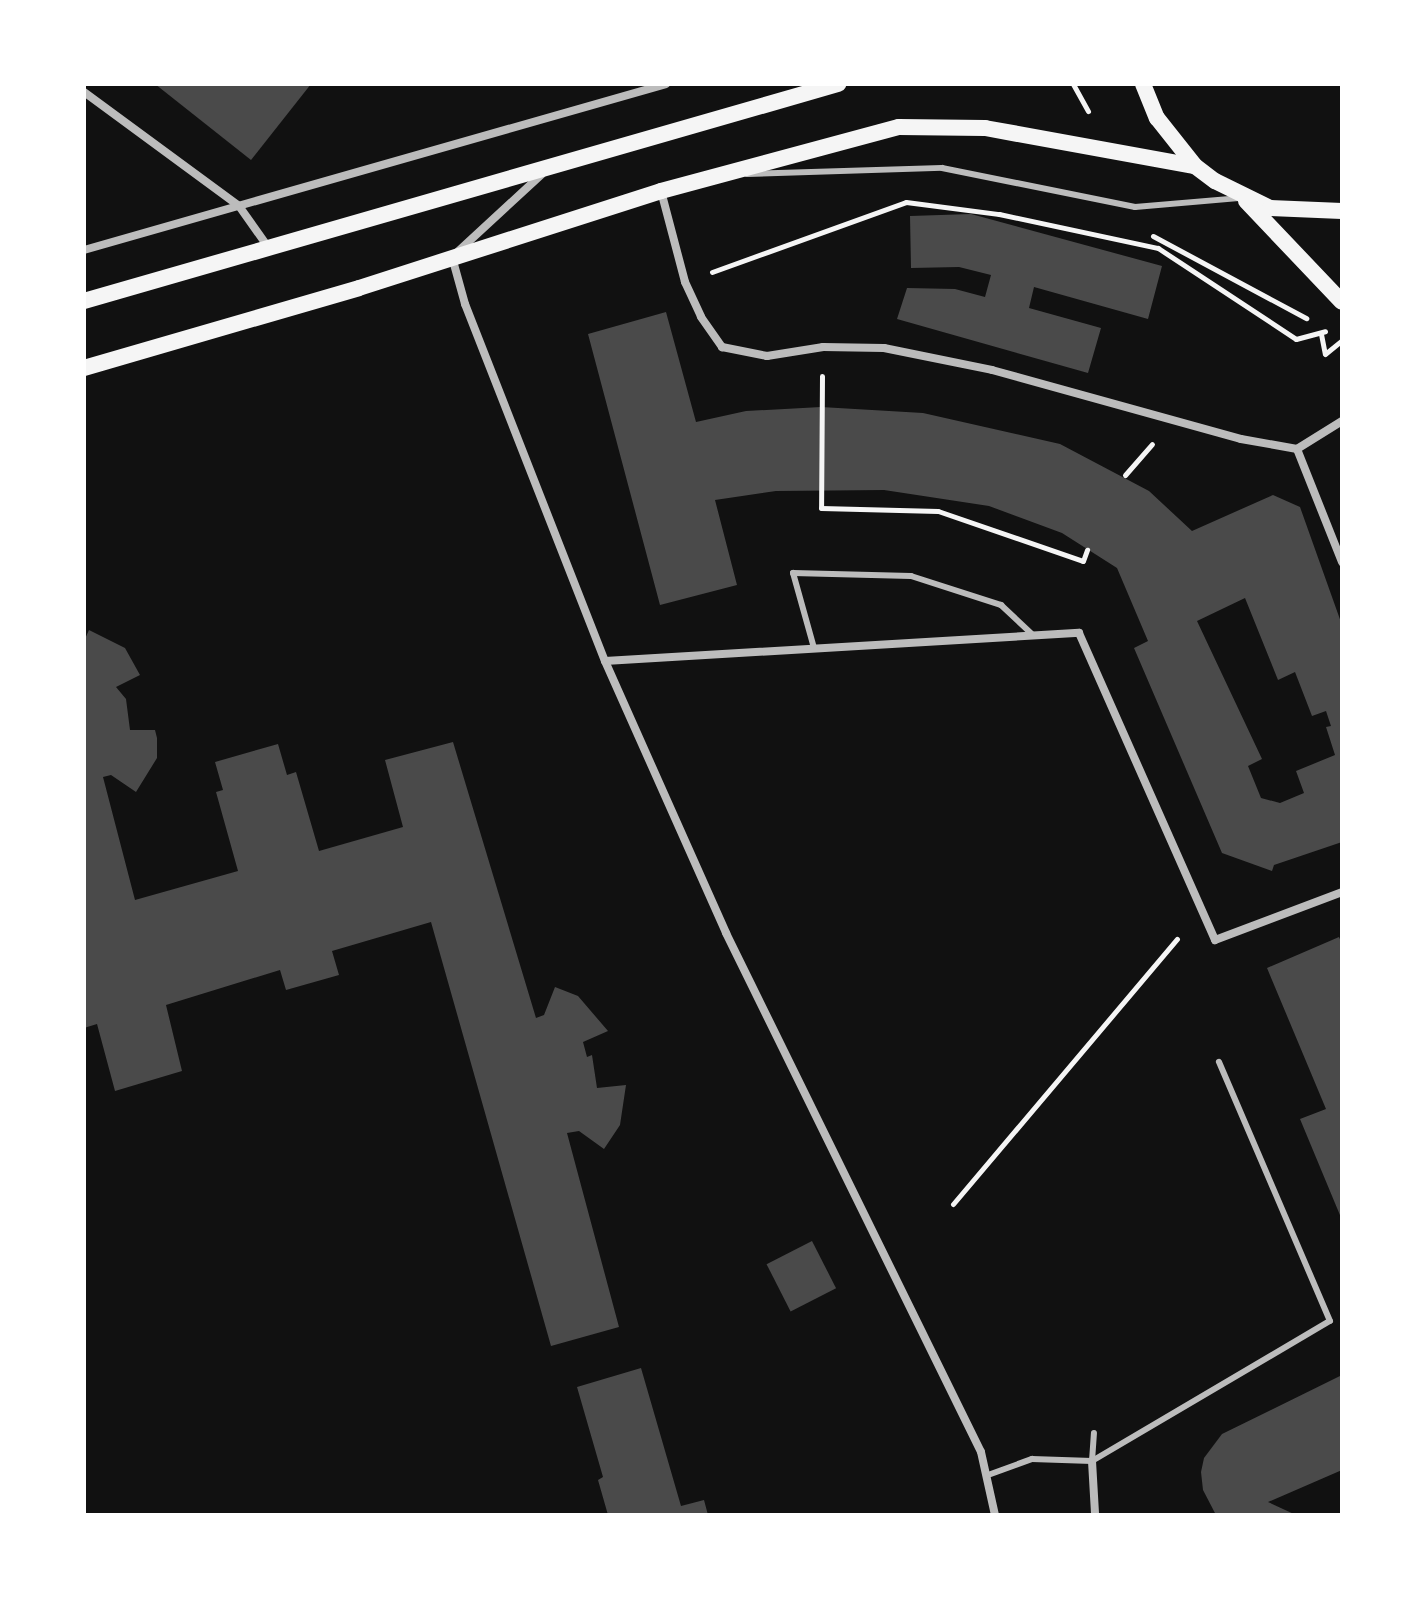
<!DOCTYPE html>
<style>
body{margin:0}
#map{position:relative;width:1426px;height:1599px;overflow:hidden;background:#111;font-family:"Libre Baskerville",serif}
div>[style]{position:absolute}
.building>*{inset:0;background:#4a4a4a;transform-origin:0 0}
.path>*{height:5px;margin:-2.5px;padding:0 2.5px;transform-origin:2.5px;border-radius:2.5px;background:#f5f5f5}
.service>*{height:6px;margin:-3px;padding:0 3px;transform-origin:3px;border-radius:3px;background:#bcbcbc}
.minor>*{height:8px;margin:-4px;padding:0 4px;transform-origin:4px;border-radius:4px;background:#bcbcbc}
.secondary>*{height:16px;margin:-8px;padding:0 8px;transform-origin:8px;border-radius:8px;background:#f5f5f5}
span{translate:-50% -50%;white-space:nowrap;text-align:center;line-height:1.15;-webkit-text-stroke:6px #fff;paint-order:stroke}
.frame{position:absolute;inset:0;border:86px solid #fff;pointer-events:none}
</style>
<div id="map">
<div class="building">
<div style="clip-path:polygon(155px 84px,311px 84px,251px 160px)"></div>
<div style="clip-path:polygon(971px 214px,1162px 266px,1148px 319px,1034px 287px,1029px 308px,1101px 328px,1088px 373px,897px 319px,907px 288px,955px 289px,985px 297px,991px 275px,959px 267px,911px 268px,910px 216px)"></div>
<div style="clip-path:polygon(evenodd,666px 312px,696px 422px,746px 411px,821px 407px,923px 413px,1060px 444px,1149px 491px,1192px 531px,1273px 495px,1300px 507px,1342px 625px,1342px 842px,1274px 865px,1272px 871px,1222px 853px,1134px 648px,1148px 641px,1117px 568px,1062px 533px,989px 506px,884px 490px,776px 491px,715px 500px,737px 585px,660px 605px,588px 334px,666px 312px,1245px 598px,1278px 680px,1295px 672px,1312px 716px,1326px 711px,1331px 726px,1326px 727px,1335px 755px,1296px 771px,1304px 793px,1280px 803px,1261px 798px,1248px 766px,1262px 759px,1197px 621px,1245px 598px)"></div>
<div style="clip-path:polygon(89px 630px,125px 648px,140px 675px,116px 687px,126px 699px,130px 730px,155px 730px,157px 738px,157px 758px,136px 792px,111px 775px,103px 777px,135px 900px,238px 871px,216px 792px,223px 790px,215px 762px,278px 744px,287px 775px,296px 772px,319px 851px,403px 827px,385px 760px,453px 742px,536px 1018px,544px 1015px,555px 987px,578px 996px,608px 1031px,583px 1042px,587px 1057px,592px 1055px,597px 1088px,626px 1085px,620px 1125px,604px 1149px,579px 1131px,567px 1133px,619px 1327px,551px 1346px,431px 922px,332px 951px,339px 975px,286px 990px,280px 970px,166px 1005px,182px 1071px,115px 1091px,97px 1024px,84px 1028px,84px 641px)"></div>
<div style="clip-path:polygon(1339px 937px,1342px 944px,1342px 1220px,1300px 1119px,1326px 1109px,1267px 968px)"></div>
<div style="left:812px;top:1241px;width:53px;height:51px;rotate:63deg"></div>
<div style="clip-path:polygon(641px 1368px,681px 1506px,704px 1500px,708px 1515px,608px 1515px,598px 1480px,603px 1477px,577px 1387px)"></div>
<div style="clip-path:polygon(1342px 1375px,1342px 1470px,1268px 1502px,1296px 1515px,1216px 1515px,1203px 1490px,1201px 1472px,1204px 1458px,1222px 1434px)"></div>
</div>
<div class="path">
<div style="left:1073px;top:84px;width:31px;rotate:61deg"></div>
<div style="left:1153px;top:236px;width:174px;rotate:28.2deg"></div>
<div style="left:712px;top:272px;width:206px;rotate:-19.8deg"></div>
<div style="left:906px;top:202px;width:94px;rotate:7.4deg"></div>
<div style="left:999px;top:214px;width:163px;rotate:12.1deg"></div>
<div style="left:1158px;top:248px;width:165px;rotate:33.4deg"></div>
<div style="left:1296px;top:339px;width:30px;rotate:-15deg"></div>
<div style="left:1321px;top:334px;width:20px;rotate:79deg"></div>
<div style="left:1325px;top:354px;width:22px;rotate:-39deg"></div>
<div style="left:822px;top:376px;width:132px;rotate:90.4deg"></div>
<div style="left:821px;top:508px;width:117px;rotate:1.5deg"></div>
<div style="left:938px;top:511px;width:153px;rotate:19deg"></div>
<div style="left:1083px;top:561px;width:12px;rotate:-70deg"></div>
<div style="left:1125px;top:475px;width:41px;rotate:-48.9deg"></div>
<div style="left:953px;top:1204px;width:347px;rotate:-49.8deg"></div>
</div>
<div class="service">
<div style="left:747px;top:174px;width:195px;rotate:-1.8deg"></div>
<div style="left:942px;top:168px;width:197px;rotate:11.4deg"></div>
<div style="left:1135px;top:207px;width:104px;rotate:-4.9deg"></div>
<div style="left:814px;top:648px;width:78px;rotate:-105.6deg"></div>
<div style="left:793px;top:573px;width:118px;rotate:1.5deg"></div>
<div style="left:911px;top:576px;width:95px;rotate:17.9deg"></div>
<div style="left:1001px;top:605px;width:44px;rotate:43.2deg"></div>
<div style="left:1092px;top:1461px;width:28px;rotate:-86deg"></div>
<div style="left:988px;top:1475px;width:47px;rotate:-20deg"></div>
<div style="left:1032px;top:1459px;width:60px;rotate:1.9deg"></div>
<div style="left:1092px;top:1461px;width:276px;rotate:-30.5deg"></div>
<div style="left:1330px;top:1321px;width:282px;rotate:-113.2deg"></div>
</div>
<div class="minor">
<div style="left:84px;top:92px;width:192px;rotate:36.3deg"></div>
<div style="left:239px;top:206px;width:50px;rotate:54.7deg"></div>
<div style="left:542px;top:174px;width:122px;rotate:137.3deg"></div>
<div style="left:452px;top:257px;width:49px;rotate:74.5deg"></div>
<div style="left:465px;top:304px;width:383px;rotate:68.6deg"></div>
<div style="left:605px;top:661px;width:298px;rotate:66deg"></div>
<div style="left:726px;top:933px;width:578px;rotate:63.83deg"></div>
<div style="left:981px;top:1452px;width:65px;rotate:77.5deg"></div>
<div style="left:661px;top:191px;width:94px;rotate:75.2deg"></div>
<div style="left:685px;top:282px;width:38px;rotate:65deg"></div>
<div style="left:701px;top:317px;width:37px;rotate:55deg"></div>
<div style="left:722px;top:347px;width:46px;rotate:11.3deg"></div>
<div style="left:767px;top:356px;width:57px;rotate:-9.1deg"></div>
<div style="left:823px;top:347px;width:61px;rotate:0.9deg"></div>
<div style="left:884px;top:348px;width:110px;rotate:11.5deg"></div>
<div style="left:992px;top:370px;width:258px;rotate:15.5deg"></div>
<div style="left:1241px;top:439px;width:57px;rotate:10.1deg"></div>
<div style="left:1297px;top:449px;width:53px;rotate:-31.9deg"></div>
<div style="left:84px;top:250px;width:605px;rotate:-15.92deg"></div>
<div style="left:1297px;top:449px;width:122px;rotate:68.3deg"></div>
<div style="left:605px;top:661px;width:475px;rotate:-3.4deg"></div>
<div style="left:1079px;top:633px;width:336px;rotate:66.1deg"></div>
<div style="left:1215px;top:940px;width:136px;rotate:-20.7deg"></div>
<div style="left:1092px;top:1461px;width:52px;rotate:86.7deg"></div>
</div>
<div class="secondary">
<div style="left:1143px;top:84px;width:37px;rotate:68deg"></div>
<div style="left:1157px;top:118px;width:61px;rotate:51.6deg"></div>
<div style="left:1195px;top:166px;width:25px;rotate:37deg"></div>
<div style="left:1215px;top:181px;width:61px;rotate:26.1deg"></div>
<div style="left:1270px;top:208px;width:72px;rotate:2.4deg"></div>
<div style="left:1246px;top:201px;width:139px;rotate:46.5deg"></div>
<div style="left:84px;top:301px;width:785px;rotate:-16.06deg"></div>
<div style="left:84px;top:368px;width:286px;rotate:-16.2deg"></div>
<div style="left:359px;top:288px;width:317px;rotate:-17.8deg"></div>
<div style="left:661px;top:191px;width:246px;rotate:-15.1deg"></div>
<div style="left:899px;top:127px;width:86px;rotate:0.7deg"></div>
<div style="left:985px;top:128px;width:213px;rotate:10.3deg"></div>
</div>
<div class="frame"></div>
</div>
